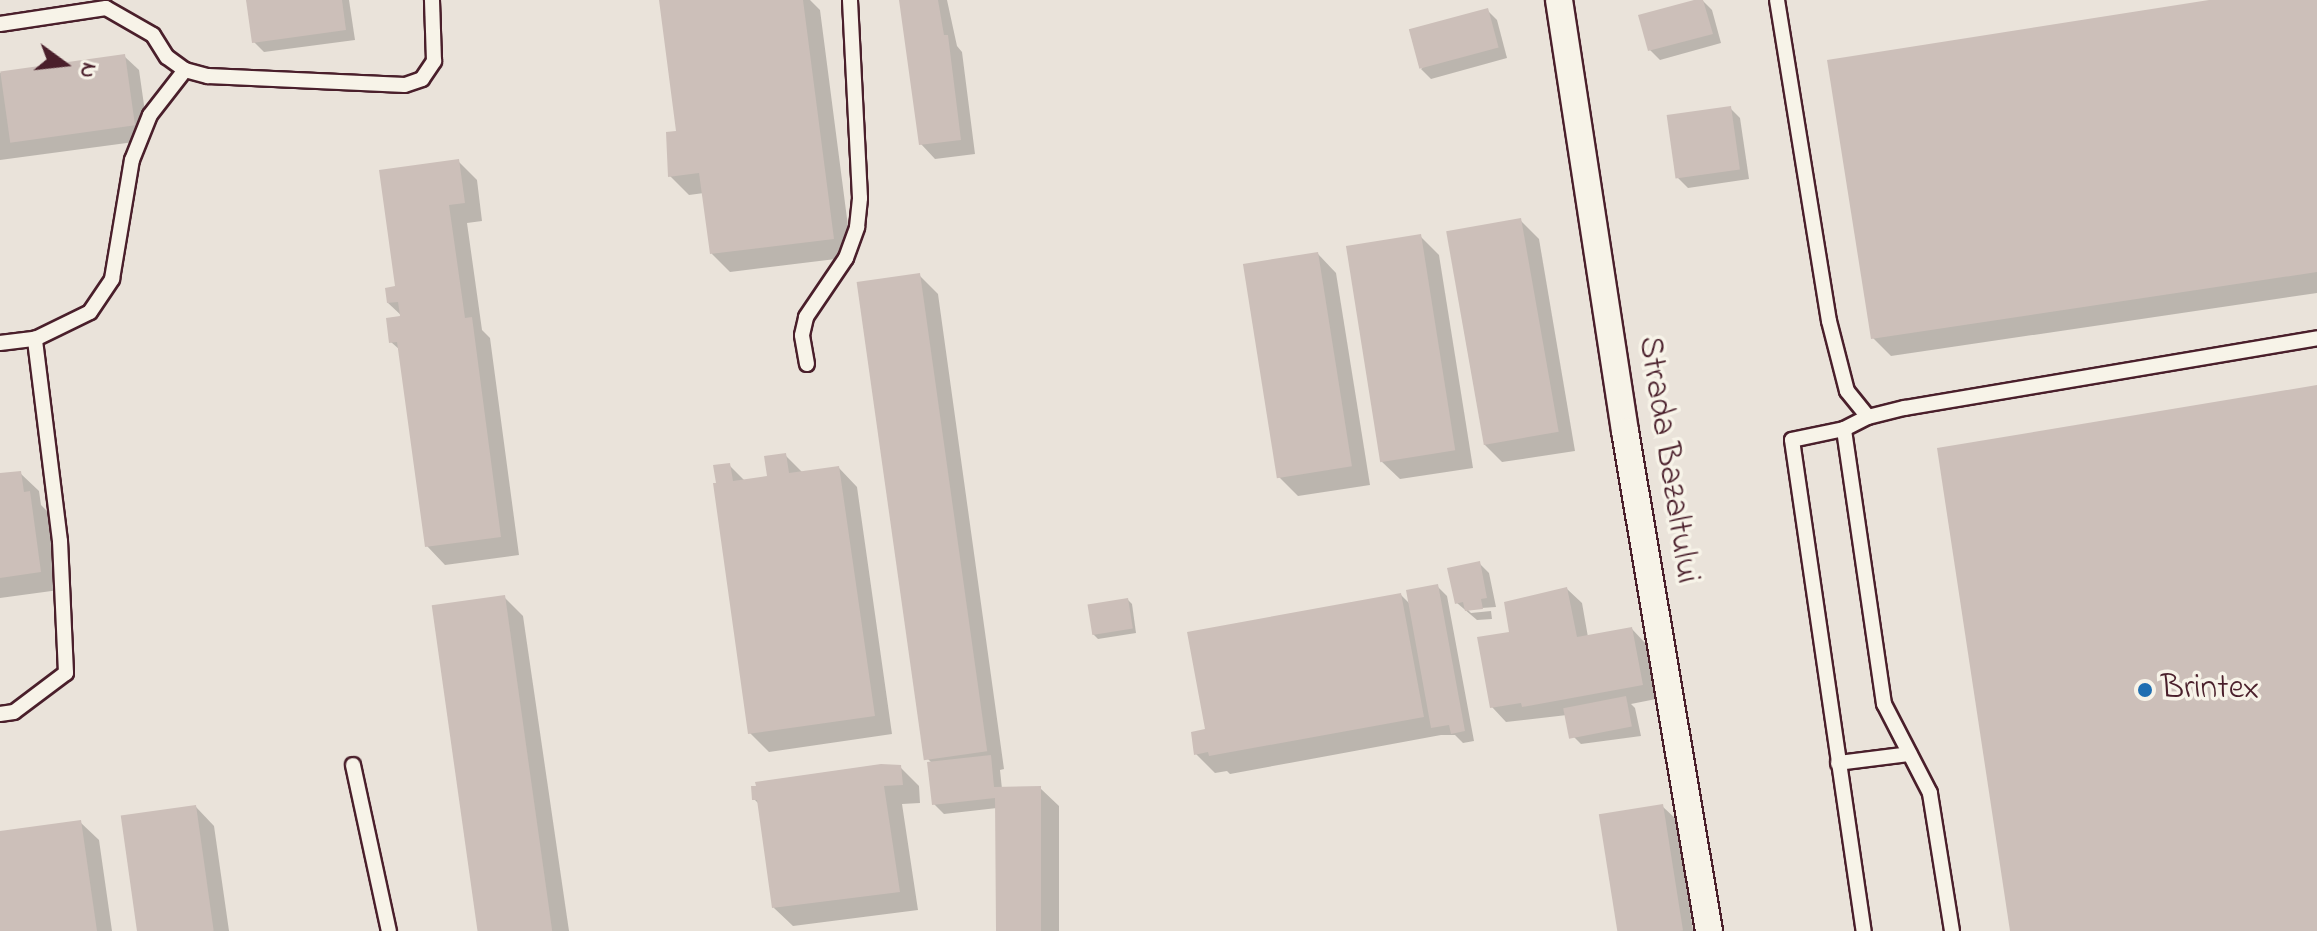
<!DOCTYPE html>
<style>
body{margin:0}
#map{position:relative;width:2317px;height:931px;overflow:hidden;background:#f7f3e8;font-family:"Indie Flower",sans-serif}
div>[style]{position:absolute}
.built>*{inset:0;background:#eae3da;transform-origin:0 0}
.shadow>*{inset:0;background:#0003}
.building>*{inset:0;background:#ccbfb9;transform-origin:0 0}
.roads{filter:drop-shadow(2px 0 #4a1f2b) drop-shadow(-2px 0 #4a1f2b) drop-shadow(0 2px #4a1f2b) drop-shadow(0 -2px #4a1f2b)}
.lane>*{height:14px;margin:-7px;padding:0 7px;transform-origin:7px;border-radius:7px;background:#f7f3e8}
.street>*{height:26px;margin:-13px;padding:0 13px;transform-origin:13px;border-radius:13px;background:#f7f3e8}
.dots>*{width:22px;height:22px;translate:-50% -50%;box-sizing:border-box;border:4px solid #f7f3e8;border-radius:50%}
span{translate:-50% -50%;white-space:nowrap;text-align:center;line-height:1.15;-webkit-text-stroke:7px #f7f3e8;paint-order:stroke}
.street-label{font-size:34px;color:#4a1f2b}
.poi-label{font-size:34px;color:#4a1f2b}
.left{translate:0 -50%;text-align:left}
.north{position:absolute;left:24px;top:24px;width:80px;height:80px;-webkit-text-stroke:6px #f7f3e8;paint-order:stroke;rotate:105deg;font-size:22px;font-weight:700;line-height:32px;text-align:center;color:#4a1f2b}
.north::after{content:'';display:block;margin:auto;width:28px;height:36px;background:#4a1f2b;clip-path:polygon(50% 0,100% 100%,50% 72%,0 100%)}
</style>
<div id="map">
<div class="built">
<div style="left:0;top:0;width:2317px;height:931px"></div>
</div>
<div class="shadow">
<div style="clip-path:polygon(248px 0,349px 0,355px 40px,264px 52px,254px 42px)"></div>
<div style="clip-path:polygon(660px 0,810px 0,820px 10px,852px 257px,730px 272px,712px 254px,704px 193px,689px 195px,670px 176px,678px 132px)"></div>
<div style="clip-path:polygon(901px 0,947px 0,957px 46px,962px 52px,975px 154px,935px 159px,921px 144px)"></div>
<div style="clip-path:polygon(1702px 0,1712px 10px,1721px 43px,1660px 60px,1650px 50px)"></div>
<div style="clip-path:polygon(2222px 0,2317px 0,2317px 293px,1891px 356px,1873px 338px)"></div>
<div style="clip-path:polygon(1487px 10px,1497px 20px,1507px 58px,1431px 79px,1421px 69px)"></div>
<div style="clip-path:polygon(124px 56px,139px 70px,149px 140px,0 160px,0 73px)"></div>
<div style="clip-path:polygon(1730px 108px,1740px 118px,1749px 179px,1688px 188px,1678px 178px)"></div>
<div style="clip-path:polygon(458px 161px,477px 180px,482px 221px,467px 223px,482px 330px,490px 338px,519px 555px,445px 565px,427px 546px,400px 350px,391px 342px,403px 317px,388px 303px)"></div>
<div style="clip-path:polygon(1520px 220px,1539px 239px,1575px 451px,1502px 462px,1484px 444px)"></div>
<div style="clip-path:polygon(1421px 237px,1439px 255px,1473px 468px,1400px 479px,1381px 461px)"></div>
<div style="clip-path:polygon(1318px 254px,1336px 273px,1370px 485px,1298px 496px,1279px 477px)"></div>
<div style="clip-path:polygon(919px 275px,938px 294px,1004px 769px,1000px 770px,1002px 789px,1040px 788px,1059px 806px,1059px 931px,998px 931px,997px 808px,944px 814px,934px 804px,932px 763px,927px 758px)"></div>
<div style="clip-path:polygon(785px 455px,803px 473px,839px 468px,857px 487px,892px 734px,769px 752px,750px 733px,729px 465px,745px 481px,769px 478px)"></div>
<div style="clip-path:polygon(20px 473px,39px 491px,41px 505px,48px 512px,59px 590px,0 598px,0 475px)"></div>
<div style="clip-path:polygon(1479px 563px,1489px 573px,1496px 607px,1467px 609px,1471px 613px,1491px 611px,1492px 619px,1477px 620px,1457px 603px)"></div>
<div style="clip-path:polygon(1437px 586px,1447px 596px,1474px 741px,1463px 743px,1455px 735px,1441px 735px,1230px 774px,1227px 771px,1215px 773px,1196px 754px,1207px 731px,1401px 595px,1411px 605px)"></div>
<div style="clip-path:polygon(1567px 589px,1582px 603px,1588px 637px,1632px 629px,1646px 644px,1656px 699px,1631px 704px,1635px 708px,1641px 736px,1581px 744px,1571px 734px,1567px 715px,1506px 722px,1492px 707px,1511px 634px)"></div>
<div style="clip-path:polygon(504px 597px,523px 616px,569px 931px,482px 931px)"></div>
<div style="clip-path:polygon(1128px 600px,1132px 604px,1136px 633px,1098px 639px,1093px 634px)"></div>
<div style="clip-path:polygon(900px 767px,919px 786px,920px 803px,902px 804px,918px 910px,793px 926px,774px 908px,760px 805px,754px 799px)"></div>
<div style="clip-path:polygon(1662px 806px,1677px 820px,1693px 931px,1619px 931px)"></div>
<div style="clip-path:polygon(196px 807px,214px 826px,229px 931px,139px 931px)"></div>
<div style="clip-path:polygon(80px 822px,99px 840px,112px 931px,0 931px,0 833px)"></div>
</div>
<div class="building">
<div style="clip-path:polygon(246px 0,342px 0,346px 30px,252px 43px)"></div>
<div style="clip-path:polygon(659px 0,803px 0,834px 239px,710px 254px,699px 173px,668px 177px,666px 132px,676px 131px)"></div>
<div style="clip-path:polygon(899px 0,938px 0,944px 35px,948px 35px,961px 140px,919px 145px)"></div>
<div style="clip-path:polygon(1694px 0,1703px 0,1713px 34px,1648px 51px,1638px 15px)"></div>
<div style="clip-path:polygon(2209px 0,2317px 0,2317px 272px,1871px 339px,1827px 60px)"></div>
<div style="left:1488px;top:8px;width:41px;height:82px;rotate:75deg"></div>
<div style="left:125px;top:54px;width:72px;height:126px;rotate:82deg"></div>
<div style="left:1731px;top:106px;width:64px;height:65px;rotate:82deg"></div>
<div style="clip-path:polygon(459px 159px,465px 203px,449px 205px,465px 318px,472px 317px,501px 537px,425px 547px,397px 342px,389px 343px,386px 318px,400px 316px,398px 302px,387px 303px,385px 288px,395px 286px,379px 170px)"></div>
<div style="left:1521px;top:218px;width:217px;height:76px;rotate:80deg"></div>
<div style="left:1421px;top:234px;width:219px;height:76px;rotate:81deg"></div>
<div style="left:1318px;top:252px;width:217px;height:76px;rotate:81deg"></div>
<div style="left:920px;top:273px;width:483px;height:64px;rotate:82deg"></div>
<div style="clip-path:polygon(2317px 385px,2317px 931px,2010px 931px,1937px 448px)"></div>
<div style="clip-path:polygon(786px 453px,789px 473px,839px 466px,875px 716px,748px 734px,713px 483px,716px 483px,713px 465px,730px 463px,733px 481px,767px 476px,764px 456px)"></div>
<div style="clip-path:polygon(21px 471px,24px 492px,30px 491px,41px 572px,0 578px,0 473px)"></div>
<div style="clip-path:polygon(1480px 561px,1487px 598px,1481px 599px,1483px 609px,1465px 611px,1463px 602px,1455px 604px,1447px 568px)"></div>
<div style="clip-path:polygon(1438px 584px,1465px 731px,1451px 734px,1449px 725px,1431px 728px,1406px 590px)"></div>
<div style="clip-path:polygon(1567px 587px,1577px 637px,1632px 627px,1643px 685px,1522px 707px,1521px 703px,1490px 708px,1477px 637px,1509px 632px,1504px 602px)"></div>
<div style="clip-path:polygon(1401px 593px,1424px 717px,1209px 756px,1208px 752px,1194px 755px,1191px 732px,1205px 729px,1187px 632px)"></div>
<div style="left:505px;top:595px;width:340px;height:74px;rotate:82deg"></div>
<div style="left:1128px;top:598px;width:31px;height:41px;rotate:81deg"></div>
<div style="left:1626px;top:696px;width:31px;height:64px;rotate:79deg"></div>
<div style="clip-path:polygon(991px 755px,994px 787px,1041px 786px,1041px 931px,996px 931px,995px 798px,932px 805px,927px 762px)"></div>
<div style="clip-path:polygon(881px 764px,901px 765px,903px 785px,884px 786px,900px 892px,772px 908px,757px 800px,752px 800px,751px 786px,756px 786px,755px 782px)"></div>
<div style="left:1663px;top:804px;width:128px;height:65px;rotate:81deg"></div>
<div style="left:196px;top:805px;width:127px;height:76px;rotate:82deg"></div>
<div style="clip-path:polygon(81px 820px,97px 931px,0 931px,0 831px)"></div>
</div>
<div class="roads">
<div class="lane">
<div style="left:1777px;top:0;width:325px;rotate:80.8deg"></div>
<div style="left:1829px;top:321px;width:72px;rotate:75.6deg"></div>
<div style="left:1847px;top:391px;width:33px;rotate:51deg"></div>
<div style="left:0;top:24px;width:107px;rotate:-8.6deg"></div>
<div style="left:106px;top:8px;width:54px;rotate:29.9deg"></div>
<div style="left:153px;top:35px;width:26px;rotate:58deg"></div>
<div style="left:167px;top:57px;width:22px;rotate:36deg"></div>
<div style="left:185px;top:70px;width:24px;rotate:15deg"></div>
<div style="left:208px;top:76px;width:197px;rotate:2.6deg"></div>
<div style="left:405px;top:85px;width:18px;rotate:-19deg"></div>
<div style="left:422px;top:79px;width:22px;rotate:-56deg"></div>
<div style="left:434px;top:61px;width:61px;rotate:-91.9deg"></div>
<div style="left:0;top:343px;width:35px;rotate:-7deg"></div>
<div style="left:35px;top:339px;width:61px;rotate:-26.1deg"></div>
<div style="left:90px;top:312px;width:40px;rotate:-56deg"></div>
<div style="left:112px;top:279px;width:121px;rotate:-80.5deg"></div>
<div style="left:132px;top:160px;width:48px;rotate:-68.2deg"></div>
<div style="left:150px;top:115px;width:57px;rotate:-52.1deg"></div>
<div style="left:807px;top:364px;width:29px;rotate:-100deg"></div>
<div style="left:802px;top:335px;width:18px;rotate:-77deg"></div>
<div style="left:806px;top:317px;width:71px;rotate:-55.9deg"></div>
<div style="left:846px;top:258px;width:33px;rotate:-70deg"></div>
<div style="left:857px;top:227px;width:29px;rotate:-84deg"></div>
<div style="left:860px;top:198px;width:198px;rotate:-92.9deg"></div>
<div style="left:1844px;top:429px;width:53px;rotate:168.1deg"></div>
<div style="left:1792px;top:440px;width:496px;rotate:81.7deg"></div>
<div style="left:0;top:714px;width:14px;rotate:-8deg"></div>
<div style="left:14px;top:712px;width:65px;rotate:-36.9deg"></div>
<div style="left:66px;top:673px;width:132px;rotate:-92.6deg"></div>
<div style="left:60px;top:541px;width:204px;rotate:-97.1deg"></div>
<div style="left:1838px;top:763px;width:72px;rotate:-7.2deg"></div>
<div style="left:353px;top:765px;width:170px;rotate:77.8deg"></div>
<div style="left:1952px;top:931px;width:140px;rotate:-99.1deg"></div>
<div style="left:1930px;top:793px;width:100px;rotate:-117.3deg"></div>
<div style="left:1884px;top:704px;width:278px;rotate:-98.3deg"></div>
<div style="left:1844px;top:429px;width:27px;rotate:-27deg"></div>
<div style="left:1868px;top:417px;width:38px;rotate:-14deg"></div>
<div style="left:1905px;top:408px;width:418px;rotate:-9.6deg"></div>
</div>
<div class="street">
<div style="left:1559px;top:0;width:436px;rotate:81.3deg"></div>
<div style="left:1625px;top:431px;width:507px;rotate:80.46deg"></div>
</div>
</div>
<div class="dots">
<div style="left:2145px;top:690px;background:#1f6fb2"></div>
</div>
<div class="street-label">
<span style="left:1667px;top:460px;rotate:81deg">Strada Bazaltului</span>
</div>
<div class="poi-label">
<span class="left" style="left:2161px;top:690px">Brintex</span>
</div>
<div class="north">N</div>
</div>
